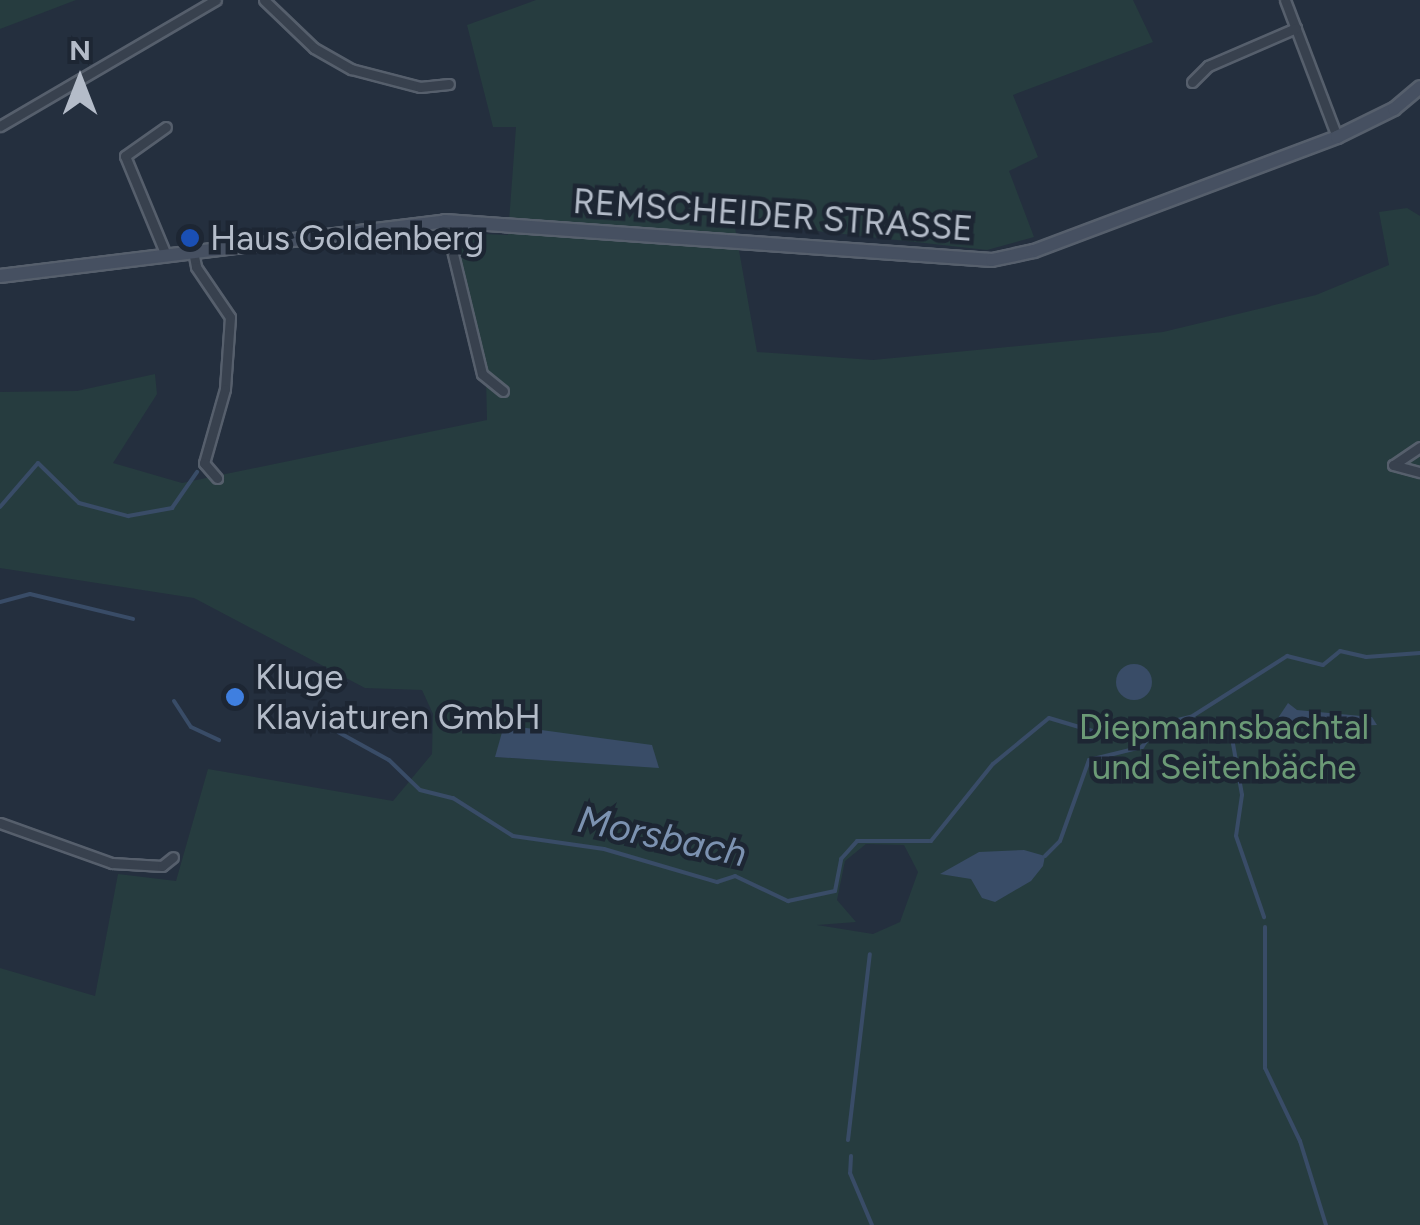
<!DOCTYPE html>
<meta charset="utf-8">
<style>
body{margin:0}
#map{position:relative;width:1420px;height:1225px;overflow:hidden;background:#242f3e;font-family:Figtree,sans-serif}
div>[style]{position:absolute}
.green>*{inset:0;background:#263c3f}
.water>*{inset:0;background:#394c67}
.round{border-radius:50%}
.stream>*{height:4px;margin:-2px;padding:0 2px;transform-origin:2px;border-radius:2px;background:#394c67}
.roads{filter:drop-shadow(2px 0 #565f6c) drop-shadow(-2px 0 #565f6c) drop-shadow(0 2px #565f6c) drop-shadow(0 -2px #565f6c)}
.street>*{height:9px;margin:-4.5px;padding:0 4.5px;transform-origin:4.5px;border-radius:4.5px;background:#38414e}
.secondary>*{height:12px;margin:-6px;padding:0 6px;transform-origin:6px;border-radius:6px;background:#465061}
.dots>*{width:28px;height:28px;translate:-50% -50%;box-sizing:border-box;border:5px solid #1d2633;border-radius:50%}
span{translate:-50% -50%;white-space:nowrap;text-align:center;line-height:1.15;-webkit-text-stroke:9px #1d2633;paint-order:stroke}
.street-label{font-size:35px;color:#b4bcc9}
.poi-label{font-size:35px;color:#b4bcc9}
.left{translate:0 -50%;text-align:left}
.park-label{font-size:35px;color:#6b9a76}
.water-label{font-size:38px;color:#7c92b1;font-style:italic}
.north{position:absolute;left:30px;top:30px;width:100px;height:100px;-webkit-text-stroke:8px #1d2633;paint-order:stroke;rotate:0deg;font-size:28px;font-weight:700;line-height:40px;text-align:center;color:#b4bcc9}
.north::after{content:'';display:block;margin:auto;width:35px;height:45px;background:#b4bcc9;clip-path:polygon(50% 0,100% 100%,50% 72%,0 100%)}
</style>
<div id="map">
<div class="green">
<div style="clip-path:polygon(0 0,76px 0,0 29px)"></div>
<div style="clip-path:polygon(evenodd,536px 0,1133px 0,1153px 42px,1013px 95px,1038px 157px,1009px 171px,1034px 237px,987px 250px,734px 222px,757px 352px,873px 360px,1163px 332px,1316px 295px,1389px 265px,1379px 212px,1407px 208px,1420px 216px,1420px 1225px,0 1225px,0 968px,95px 996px,118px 874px,176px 881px,208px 769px,393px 801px,432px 754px,433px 714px,422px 690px,365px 688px,194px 598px,0 568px,0 392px,77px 391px,155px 374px,157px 394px,113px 463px,182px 483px,487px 420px,486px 378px,456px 233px,508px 235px,516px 127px,493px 127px,467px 25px,536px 0,504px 725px,659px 767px,496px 757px,504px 725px,536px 0,866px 844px,904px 845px,918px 872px,900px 922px,873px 934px,817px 925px,856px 922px,837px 900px,845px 861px,866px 844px)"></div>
</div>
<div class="water">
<div class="round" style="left:1116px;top:664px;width:36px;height:36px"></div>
<div style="clip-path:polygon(1288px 703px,1297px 710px,1372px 717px,1377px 725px,1284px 729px,1276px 721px)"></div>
<div style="clip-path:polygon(504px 725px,652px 745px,659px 768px,495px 757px)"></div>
<div style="clip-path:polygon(1024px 850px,1045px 856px,1043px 866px,1031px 881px,995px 902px,982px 898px,971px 879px,940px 874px,979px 852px)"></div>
</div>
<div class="stream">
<div style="left:0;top:507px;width:58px;rotate:-49.2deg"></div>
<div style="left:38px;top:463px;width:57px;rotate:44.3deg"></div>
<div style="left:79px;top:503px;width:51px;rotate:14.9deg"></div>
<div style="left:128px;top:516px;width:45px;rotate:-10.3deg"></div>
<div style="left:172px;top:508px;width:44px;rotate:-55.2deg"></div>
<div style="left:0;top:602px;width:31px;rotate:-15deg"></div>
<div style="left:30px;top:594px;width:106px;rotate:13.6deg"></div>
<div style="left:174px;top:701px;width:31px;rotate:57deg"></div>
<div style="left:191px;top:727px;width:31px;rotate:25deg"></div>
<div style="left:1191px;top:717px;width:12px;rotate:42deg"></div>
<div style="left:1200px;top:725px;width:29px;rotate:-8deg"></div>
<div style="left:1229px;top:721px;width:75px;rotate:80deg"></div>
<div style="left:1242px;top:795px;width:41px;rotate:98.3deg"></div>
<div style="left:1236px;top:836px;width:86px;rotate:70.9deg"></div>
<div style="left:338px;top:732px;width:58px;rotate:28.8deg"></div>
<div style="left:389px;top:760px;width:43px;rotate:44.1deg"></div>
<div style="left:420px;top:790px;width:34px;rotate:14deg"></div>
<div style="left:453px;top:798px;width:71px;rotate:32.3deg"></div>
<div style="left:513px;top:836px;width:92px;rotate:8.1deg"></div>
<div style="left:604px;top:849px;width:118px;rotate:16.3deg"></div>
<div style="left:717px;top:882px;width:19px;rotate:-18deg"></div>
<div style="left:735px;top:876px;width:59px;rotate:25.3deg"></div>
<div style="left:788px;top:901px;width:48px;rotate:-12deg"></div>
<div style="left:835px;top:891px;width:33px;rotate:-79deg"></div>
<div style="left:841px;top:859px;width:24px;rotate:-48deg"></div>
<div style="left:857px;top:841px;width:74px"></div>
<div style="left:931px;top:841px;width:99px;rotate:-51.2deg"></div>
<div style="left:993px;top:764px;width:72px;rotate:-39.4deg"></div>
<div style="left:1049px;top:718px;width:77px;rotate:16.6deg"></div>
<div style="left:1123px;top:740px;width:25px;rotate:-9deg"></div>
<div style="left:1148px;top:736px;width:12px;rotate:-59deg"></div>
<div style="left:1154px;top:726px;width:38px;rotate:-14deg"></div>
<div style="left:1191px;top:717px;width:114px;rotate:-32.4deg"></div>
<div style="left:1287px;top:656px;width:37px;rotate:14deg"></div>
<div style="left:1323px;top:665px;width:22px;rotate:-39deg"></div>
<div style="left:1340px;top:651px;width:27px;rotate:13deg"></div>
<div style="left:1366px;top:657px;width:54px;rotate:-4.2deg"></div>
<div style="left:1045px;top:856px;width:21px;rotate:-45deg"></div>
<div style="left:1060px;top:841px;width:86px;rotate:-70.3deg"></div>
<div style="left:1089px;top:760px;width:55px;rotate:-13.8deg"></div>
<div style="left:1142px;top:747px;width:19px;rotate:-55deg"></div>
<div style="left:1265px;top:927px;width:141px;rotate:90deg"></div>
<div style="left:1265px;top:1068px;width:81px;rotate:64.4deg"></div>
<div style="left:1300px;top:1141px;width:88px;rotate:72.8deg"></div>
<div style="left:848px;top:1140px;width:187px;rotate:-83.3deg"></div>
<div style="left:851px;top:1156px;width:17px;rotate:93deg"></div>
<div style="left:850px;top:1173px;width:56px;rotate:67.1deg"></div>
</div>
<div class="roads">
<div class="street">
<div style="left:264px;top:0;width:69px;rotate:43.8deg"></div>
<div style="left:314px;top:48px;width:43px;rotate:29.6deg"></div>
<div style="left:351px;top:69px;width:71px;rotate:14.6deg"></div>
<div style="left:420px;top:87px;width:29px;rotate:-6deg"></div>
<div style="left:1285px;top:0;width:147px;rotate:69.2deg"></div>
<div style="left:1192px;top:82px;width:23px;rotate:-45deg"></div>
<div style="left:1208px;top:66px;width:96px;rotate:-23.4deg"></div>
<div style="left:0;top:126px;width:250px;rotate:-30.3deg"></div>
<div style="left:445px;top:221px;width:157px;rotate:76.4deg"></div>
<div style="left:482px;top:374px;width:27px;rotate:39deg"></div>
<div style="left:193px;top:251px;width:16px;rotate:79deg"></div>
<div style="left:196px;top:267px;width:60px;rotate:55.8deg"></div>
<div style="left:230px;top:317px;width:72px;rotate:94deg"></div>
<div style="left:225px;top:389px;width:77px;rotate:105.8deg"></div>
<div style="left:204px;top:463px;width:20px;rotate:49deg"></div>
<div style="left:166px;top:255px;width:107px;rotate:-112.5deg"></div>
<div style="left:125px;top:156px;width:50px;rotate:-35.3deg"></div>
<div style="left:1420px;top:447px;width:32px;rotate:146deg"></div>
<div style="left:1393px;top:465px;width:28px;rotate:15deg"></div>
<div style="left:0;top:823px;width:119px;rotate:19.7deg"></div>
<div style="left:112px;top:863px;width:50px;rotate:3.4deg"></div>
<div style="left:162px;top:866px;width:14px;rotate:-39deg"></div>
</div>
<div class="secondary">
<div style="left:0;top:276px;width:448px;rotate:-7deg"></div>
<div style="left:445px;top:221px;width:548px;rotate:4.08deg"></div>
<div style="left:992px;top:260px;width:43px;rotate:-12.1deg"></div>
<div style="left:1034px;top:251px;width:324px;rotate:-20.6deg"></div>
<div style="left:1337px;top:137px;width:64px;rotate:-26.2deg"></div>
<div style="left:1394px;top:109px;width:34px;rotate:-40deg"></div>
</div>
</div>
<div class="dots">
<div style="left:190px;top:238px;background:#1a4fb4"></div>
<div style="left:235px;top:697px;background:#3f7fe0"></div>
</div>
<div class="street-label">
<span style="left:773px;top:215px;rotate:4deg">REMSCHEIDER STRASSE</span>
</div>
<div class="poi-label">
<span class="left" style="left:210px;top:238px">Haus Goldenberg</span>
<span class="left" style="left:255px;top:697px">Kluge<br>Klaviaturen GmbH</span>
</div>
<div class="park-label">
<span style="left:1224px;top:747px">Diepmannsbachtal<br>und Seitenbäche</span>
</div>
<div class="water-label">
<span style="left:662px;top:837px;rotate:12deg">Morsbach</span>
</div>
<div class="north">N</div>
</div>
